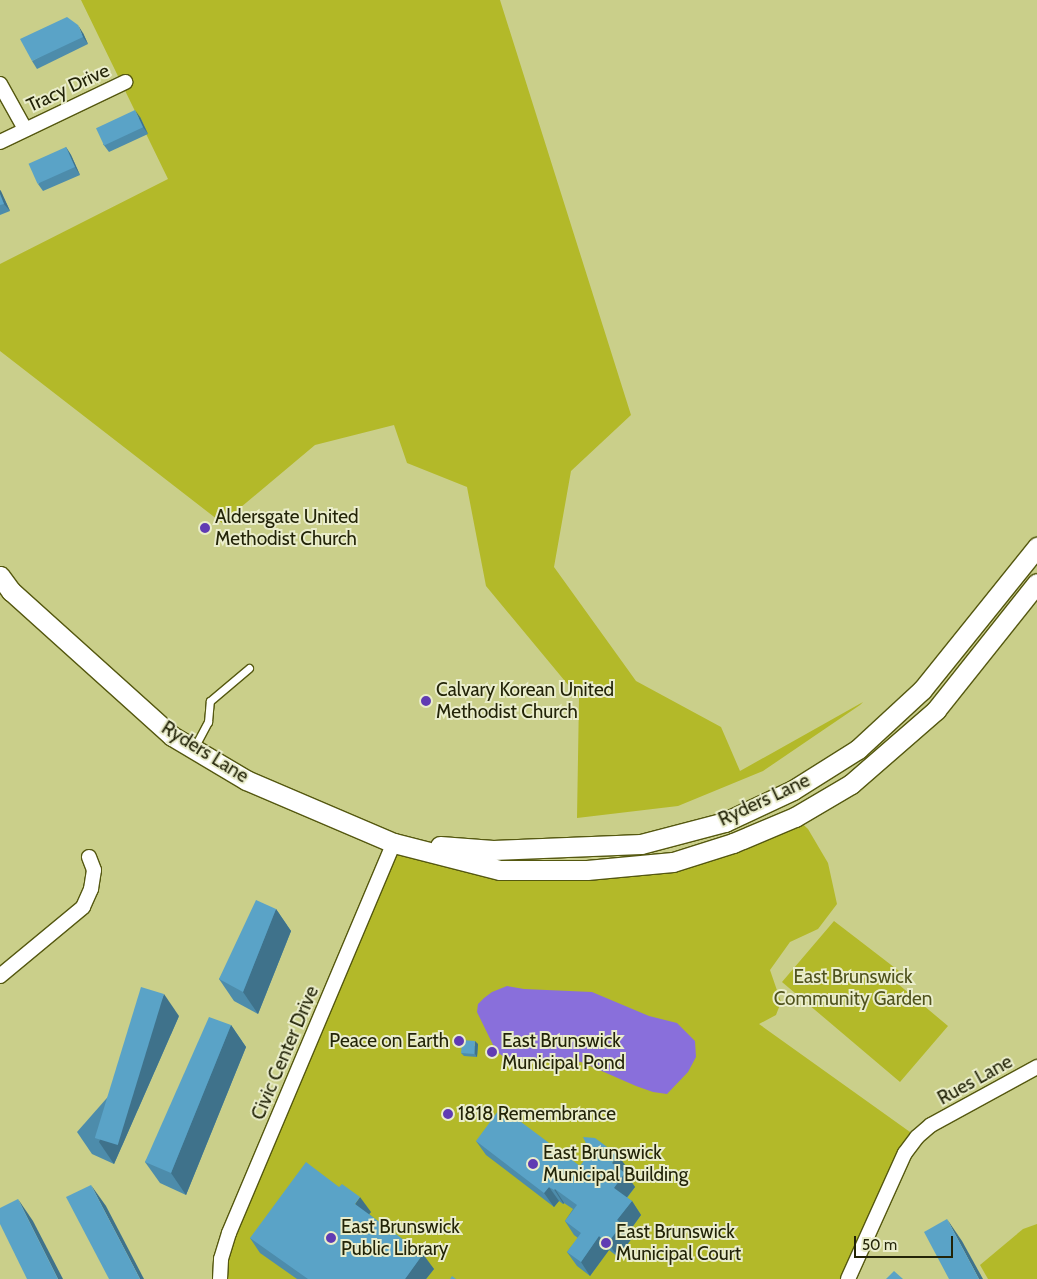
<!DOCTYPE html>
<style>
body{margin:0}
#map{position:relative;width:1037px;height:1279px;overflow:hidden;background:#cacf8a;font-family:Cabin,sans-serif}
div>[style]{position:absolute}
.green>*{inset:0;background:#b3b929}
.water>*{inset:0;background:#896fdb}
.roads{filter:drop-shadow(1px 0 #555810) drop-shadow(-1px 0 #555810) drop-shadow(0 1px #555810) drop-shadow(0 -1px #555810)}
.lane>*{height:7px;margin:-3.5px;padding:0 3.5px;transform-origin:3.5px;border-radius:3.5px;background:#fff}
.street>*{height:14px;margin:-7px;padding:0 7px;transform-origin:7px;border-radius:7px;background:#fff}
.secondary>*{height:19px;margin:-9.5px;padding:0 9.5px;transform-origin:9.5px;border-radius:9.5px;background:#fff}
.wall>*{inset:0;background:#4d8cab}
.shaded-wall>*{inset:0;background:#3f728b;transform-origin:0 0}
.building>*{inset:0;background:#5aa3c7;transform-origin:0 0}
.dots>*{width:14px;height:14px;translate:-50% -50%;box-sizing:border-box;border:2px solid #eaedcb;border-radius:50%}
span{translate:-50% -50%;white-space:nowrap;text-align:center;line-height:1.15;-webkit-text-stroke:4px #eaedcb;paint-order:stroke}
.street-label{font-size:19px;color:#232408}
.poi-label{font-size:19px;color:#232408}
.left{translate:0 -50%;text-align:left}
.right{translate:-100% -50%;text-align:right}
.park-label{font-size:19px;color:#50531d}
.scale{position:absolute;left:854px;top:1236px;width:99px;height:22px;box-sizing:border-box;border:2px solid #232408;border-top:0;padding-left:6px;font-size:15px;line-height:18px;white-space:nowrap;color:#232408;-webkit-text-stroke:4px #eaedcb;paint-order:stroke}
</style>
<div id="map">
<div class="green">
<div style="clip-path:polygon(81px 0,500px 0,631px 415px,571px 471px,554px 567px,636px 681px,721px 727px,740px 771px,863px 702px,860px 705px,763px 771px,678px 806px,577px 818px,579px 698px,486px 586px,467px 487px,407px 463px,394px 425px,315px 445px,222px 523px,0 351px,0 264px,168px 179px)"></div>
<div style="clip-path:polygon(795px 817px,808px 829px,828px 863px,837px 904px,818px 929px,790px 942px,770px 970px,781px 1002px,776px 1015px,759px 1024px,917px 1137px,848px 1279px,220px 1279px,220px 1271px,394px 843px,500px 870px,673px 862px)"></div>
<div style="clip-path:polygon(834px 921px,899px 971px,898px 984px,948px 1026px,900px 1082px,782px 982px)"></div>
<div style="clip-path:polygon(1037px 1224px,1037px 1279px,988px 1279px,980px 1265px,1023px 1229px)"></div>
</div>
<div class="water">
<div style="clip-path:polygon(507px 986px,524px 989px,592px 992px,649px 1016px,677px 1023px,695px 1041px,696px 1057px,688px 1072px,667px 1094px,653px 1092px,636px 1086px,581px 1062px,541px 1059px,513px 1064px,496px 1051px,477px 1012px,478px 1004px,484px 998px,492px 992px)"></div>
</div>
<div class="roads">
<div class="lane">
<div style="left:194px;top:748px;width:30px;rotate:-62deg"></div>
<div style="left:208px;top:722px;width:21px;rotate:-85deg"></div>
<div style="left:210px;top:701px;width:51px;rotate:-40.2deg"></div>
</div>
<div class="street">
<div style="left:0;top:84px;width:51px;rotate:60.9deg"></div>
<div style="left:0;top:142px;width:139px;rotate:-25.6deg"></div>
<div style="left:0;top:976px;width:108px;rotate:-39.7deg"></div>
<div style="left:83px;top:907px;width:20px;rotate:-66deg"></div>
<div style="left:91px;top:889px;width:19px;rotate:-81deg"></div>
<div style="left:94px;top:870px;width:14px;rotate:-111deg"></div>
<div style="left:220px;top:1279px;width:20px;rotate:-87deg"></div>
<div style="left:221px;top:1259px;width:27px;rotate:-73deg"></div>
<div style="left:229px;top:1233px;width:423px;rotate:-67.1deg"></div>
<div style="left:848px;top:1279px;width:138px;rotate:-65.7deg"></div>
<div style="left:905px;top:1153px;width:20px;rotate:-53deg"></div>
<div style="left:917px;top:1137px;width:18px;rotate:-41deg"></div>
<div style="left:931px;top:1125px;width:121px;rotate:-28.7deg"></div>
</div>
<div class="secondary">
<div style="left:0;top:576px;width:19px;rotate:54deg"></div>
<div style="left:11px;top:591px;width:217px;rotate:42deg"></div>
<div style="left:172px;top:736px;width:86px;rotate:30.7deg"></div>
<div style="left:246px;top:780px;width:161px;rotate:23.1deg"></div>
<div style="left:394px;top:843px;width:109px;rotate:14.3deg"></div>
<div style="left:500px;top:870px;width:87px"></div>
<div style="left:587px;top:870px;width:86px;rotate:-5.3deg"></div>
<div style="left:673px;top:862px;width:63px;rotate:-17.6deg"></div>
<div style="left:733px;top:843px;width:67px;rotate:-22.8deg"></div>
<div style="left:795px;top:817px;width:65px;rotate:-30.5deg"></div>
<div style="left:851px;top:784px;width:113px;rotate:-41deg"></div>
<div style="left:936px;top:710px;width:162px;rotate:-51.5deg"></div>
<div style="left:440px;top:846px;width:53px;rotate:4.3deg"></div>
<div style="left:493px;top:850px;width:148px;rotate:-2.3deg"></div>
<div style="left:641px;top:844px;width:87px;rotate:-14.7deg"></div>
<div style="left:725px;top:822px;width:75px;rotate:-25.2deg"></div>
<div style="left:793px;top:790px;width:77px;rotate:-32.2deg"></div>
<div style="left:858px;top:749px;width:87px;rotate:-42.7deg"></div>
<div style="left:922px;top:690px;width:184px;rotate:-51.2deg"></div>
</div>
</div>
<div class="wall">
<div style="clip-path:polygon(83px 33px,88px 44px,37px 69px,32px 61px)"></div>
<div style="clip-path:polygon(140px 117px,148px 134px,109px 152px,103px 144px)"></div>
<div style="clip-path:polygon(66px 147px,71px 155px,80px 175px,43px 191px,38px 184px)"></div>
<div style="clip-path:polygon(0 190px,10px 211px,0 215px)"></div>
<div style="clip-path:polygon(276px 909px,291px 931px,258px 1014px,234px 1001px,219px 979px)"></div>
<div style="clip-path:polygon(179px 1016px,114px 1164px,92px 1154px,77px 1132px)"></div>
<div style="clip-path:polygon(231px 1025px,246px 1047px,186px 1195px,160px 1183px,145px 1162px)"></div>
<div style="clip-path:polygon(478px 1044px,477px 1057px,464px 1056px,461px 1053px)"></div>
<div style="clip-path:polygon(476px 1141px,580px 1166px,628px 1169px,625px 1173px,635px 1187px,627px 1198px,632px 1201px,641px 1215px,628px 1233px,632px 1238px,618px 1257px,609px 1250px,590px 1276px,577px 1266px,567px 1252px,578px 1238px,574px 1235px,565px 1221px,573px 1209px,564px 1203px,563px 1204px,559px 1201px,554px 1207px,486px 1155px)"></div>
<div style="clip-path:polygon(371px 1212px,369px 1214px,434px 1269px,426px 1279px,297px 1279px,260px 1253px,250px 1238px)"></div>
</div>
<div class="shaded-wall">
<div style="clip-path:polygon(78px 25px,83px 33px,88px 44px,83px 37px)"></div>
<div style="clip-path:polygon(135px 110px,140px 117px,148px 134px,143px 127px)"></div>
<div style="clip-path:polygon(66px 147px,71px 155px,80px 175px,75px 167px)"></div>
<div style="clip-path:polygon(0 190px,1px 191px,10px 211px,4px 204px,0 194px)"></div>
<div style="clip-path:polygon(276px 909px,291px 931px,258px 1014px,243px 992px)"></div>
<div style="clip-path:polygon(164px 994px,179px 1016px,114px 1164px,99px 1142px)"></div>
<div style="clip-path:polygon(231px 1025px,246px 1047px,186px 1195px,171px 1173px)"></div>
<div style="clip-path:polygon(475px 1041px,478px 1044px,477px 1057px,475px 1054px)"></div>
<div style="clip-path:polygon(618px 1155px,628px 1169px,625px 1173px,635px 1187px,623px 1202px,614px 1188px,612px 1163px)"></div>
<div style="clip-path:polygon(91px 1185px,106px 1206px,144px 1279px,140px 1279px)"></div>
<div style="clip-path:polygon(549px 1187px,559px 1201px,554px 1207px,544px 1193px)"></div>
<div style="left:555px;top:1189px;width:17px;height:1px;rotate:57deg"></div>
<div style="clip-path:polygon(360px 1197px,371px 1212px,365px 1219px,355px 1204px)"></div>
<div style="clip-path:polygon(18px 1199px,33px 1221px,63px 1279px,58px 1279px)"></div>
<div style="clip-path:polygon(632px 1201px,641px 1215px,628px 1233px,632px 1238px,618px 1257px,608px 1243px,617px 1220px)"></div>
<div style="clip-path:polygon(947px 1219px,962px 1241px,983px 1279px,979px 1279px)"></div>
<div style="clip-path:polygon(599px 1236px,609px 1250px,590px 1276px,581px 1262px)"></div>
<div style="clip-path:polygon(423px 1254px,434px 1269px,426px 1279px,405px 1279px)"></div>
</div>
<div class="building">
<div style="clip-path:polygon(67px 17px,78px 25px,83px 37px,32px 61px,20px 39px)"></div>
<div style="left:135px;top:110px;width:19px;height:43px;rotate:65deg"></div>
<div style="left:66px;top:147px;width:22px;height:41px;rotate:66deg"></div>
<div style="clip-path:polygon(0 194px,4px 204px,0 205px)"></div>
<div style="clip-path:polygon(256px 900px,276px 909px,243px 992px,219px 979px)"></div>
<div style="left:141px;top:987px;width:24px;height:158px;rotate:17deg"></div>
<div style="clip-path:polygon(209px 1017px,231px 1025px,171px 1173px,145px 1162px)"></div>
<div style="left:462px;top:1040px;width:13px;height:13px;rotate:4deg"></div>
<div style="clip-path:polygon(501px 1107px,580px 1166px,590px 1152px,583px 1137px,595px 1138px,618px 1155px,612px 1163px,625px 1173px,614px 1188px,632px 1201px,617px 1220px,622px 1224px,608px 1243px,599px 1236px,581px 1262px,567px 1252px,581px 1233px,565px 1221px,577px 1205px,555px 1189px,554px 1190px,549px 1187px,544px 1193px,476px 1141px)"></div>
<div style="clip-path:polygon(306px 1162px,339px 1187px,342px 1184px,360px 1197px,355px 1204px,423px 1254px,405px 1279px,308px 1279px,250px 1238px)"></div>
<div style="clip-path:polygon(91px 1185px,140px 1279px,109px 1279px,66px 1197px)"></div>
<div style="clip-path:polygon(18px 1199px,58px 1279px,27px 1279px,0 1224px,0 1208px)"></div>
<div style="clip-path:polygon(947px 1219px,979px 1279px,949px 1279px,924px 1232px)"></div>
<div style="clip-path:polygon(894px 1271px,903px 1279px,886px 1279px)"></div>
<div style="clip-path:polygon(452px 1276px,456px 1279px,450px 1279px)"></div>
</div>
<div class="dots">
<div style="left:205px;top:528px;background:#603bb3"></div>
<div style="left:426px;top:701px;background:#603bb3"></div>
<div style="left:459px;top:1041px;background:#603bb3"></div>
<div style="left:492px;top:1052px;background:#603bb3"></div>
<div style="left:448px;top:1114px;background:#603bb3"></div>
<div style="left:533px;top:1164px;background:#603bb3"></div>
<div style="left:331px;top:1238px;background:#603bb3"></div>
<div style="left:606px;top:1243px;background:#603bb3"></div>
</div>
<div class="street-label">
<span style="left:68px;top:88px;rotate:-25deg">Tracy Drive</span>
<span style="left:205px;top:752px;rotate:32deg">Ryders Lane</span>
<span style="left:764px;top:800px;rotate:-25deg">Ryders Lane</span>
<span style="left:285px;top:1053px;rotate:-67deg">Civic Center Drive</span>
<span style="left:975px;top:1080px;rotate:-29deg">Rues Lane</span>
</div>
<div class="poi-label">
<span class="left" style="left:215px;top:528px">Aldersgate United<br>Methodist Church</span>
<span class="left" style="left:436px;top:701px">Calvary Korean United<br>Methodist Church</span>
<span class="right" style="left:449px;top:1041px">Peace on Earth</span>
<span class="left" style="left:502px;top:1052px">East Brunswick<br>Municipal Pond</span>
<span class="left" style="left:458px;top:1114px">1818 Remembrance</span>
<span class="left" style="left:543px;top:1164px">East Brunswick<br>Municipal Building</span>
<span class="left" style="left:341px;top:1238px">East Brunswick<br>Public Library</span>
<span class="left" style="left:616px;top:1243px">East Brunswick<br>Municipal Court</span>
</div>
<div class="park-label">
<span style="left:853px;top:988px">East Brunswick<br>Community Garden</span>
</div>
<div class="scale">50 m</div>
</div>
